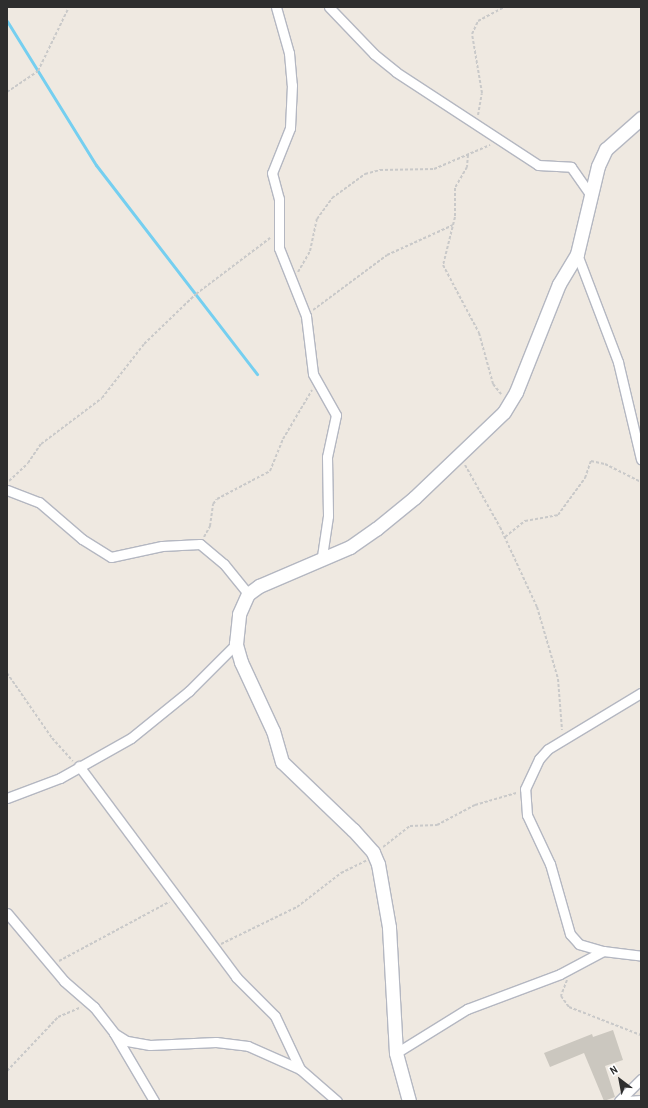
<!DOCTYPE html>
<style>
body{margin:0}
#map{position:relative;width:648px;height:1108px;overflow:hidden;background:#efe9e1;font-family:"Archivo Narrow",sans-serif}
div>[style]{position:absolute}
.stream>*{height:3px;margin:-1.5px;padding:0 1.5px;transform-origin:1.5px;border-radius:1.5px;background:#75cff0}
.building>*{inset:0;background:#cbc7bf}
.path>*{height:2px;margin-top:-1px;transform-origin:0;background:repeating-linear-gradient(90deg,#c9c9c9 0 3px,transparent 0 5px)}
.roads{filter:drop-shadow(1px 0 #b4b7c1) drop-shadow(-1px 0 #b4b7c1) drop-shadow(0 1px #b4b7c1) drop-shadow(0 -1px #b4b7c1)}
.street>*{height:9px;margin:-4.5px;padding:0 4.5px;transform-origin:4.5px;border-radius:4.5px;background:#fff}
.secondary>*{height:13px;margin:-6.5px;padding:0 6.5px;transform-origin:6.5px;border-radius:6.5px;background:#fff}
span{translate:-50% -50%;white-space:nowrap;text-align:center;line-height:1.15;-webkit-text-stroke:4px #fff;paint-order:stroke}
.frame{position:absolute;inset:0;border:8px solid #2e2e2e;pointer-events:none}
.north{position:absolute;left:600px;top:1060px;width:40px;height:40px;-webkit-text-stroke:3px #fff;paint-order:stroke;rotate:328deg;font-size:11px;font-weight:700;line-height:16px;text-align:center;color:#2e2e2e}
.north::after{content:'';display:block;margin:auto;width:14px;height:18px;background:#2e2e2e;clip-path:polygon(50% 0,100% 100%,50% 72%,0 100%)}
</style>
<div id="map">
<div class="stream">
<div style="left:7px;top:21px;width:169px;rotate:58.3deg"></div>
<div style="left:96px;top:165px;width:264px;rotate:52.4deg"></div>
</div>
<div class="building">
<div style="clip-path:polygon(613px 1030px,623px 1060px,605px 1066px,615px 1097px,604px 1101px,584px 1053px,550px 1067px,544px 1053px,592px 1034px,593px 1037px)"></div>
</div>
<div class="path">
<div style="left:7px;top:92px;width:37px;rotate:-34deg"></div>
<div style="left:38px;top:71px;width:71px;rotate:-64.2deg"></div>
<div style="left:478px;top:115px;width:22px;rotate:-80deg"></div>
<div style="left:482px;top:93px;width:60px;rotate:-99.6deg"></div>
<div style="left:472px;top:34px;width:14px;rotate:-65deg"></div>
<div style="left:478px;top:21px;width:30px;rotate:-28deg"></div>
<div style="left:468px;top:155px;width:12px;rotate:95deg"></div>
<div style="left:467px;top:167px;width:24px;rotate:120deg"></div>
<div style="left:455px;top:188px;width:29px;rotate:90deg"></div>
<div style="left:455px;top:217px;width:49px;rotate:104deg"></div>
<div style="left:443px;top:265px;width:77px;rotate:62.1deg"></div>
<div style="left:479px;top:333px;width:53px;rotate:74.6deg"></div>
<div style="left:493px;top:384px;width:13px;rotate:51deg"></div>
<div style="left:298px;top:272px;width:24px;rotate:-60deg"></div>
<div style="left:310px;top:251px;width:33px;rotate:-78deg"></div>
<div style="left:317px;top:219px;width:26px;rotate:-54deg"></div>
<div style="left:332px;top:198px;width:41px;rotate:-36deg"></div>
<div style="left:365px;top:174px;width:16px;rotate:-15deg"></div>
<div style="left:380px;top:170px;width:54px;rotate:-1.1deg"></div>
<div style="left:434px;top:169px;width:61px;rotate:-23.2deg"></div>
<div style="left:313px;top:310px;width:92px;rotate:-36.6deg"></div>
<div style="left:387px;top:255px;width:72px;rotate:-24.4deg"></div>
<div style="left:465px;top:465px;width:71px;rotate:60.6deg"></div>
<div style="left:500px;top:527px;width:88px;rotate:65.2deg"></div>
<div style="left:537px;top:607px;width:75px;rotate:73.7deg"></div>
<div style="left:558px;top:679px;width:51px;rotate:85.5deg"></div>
<div style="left:9px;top:481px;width:26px;rotate:-43deg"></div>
<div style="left:28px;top:463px;width:23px;rotate:-56deg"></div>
<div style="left:41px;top:444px;width:76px;rotate:-37deg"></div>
<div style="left:102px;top:398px;width:68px;rotate:-52.1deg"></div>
<div style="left:144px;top:344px;width:72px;rotate:-43.9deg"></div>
<div style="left:196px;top:294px;width:93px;rotate:-37.1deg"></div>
<div style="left:204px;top:537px;width:13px;rotate:-61deg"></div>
<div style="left:210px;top:526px;width:22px;rotate:-82deg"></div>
<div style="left:213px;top:504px;width:6px;rotate:-51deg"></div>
<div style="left:217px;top:499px;width:60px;rotate:-27.8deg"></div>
<div style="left:270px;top:471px;width:35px;rotate:-68deg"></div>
<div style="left:283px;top:439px;width:57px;rotate:-59.4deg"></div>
<div style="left:505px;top:537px;width:26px;rotate:-39deg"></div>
<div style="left:525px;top:521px;width:34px;rotate:-10deg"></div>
<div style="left:558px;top:515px;width:46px;rotate:-53.9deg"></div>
<div style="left:585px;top:478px;width:18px;rotate:-71deg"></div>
<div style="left:591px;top:461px;width:14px;rotate:12deg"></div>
<div style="left:605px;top:464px;width:40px;rotate:26.6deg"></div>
<div style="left:7px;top:673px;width:79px;rotate:55.3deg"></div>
<div style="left:52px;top:738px;width:31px;rotate:48deg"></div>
<div style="left:383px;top:847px;width:34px;rotate:-38deg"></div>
<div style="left:410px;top:826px;width:27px;rotate:-2deg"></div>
<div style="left:437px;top:825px;width:43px;rotate:-27.8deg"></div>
<div style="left:475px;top:805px;width:43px;rotate:-16.3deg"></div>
<div style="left:221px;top:944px;width:85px;rotate:-26deg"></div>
<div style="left:297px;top:907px;width:56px;rotate:-37.7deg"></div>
<div style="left:341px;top:873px;width:28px;rotate:-26deg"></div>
<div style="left:59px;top:961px;width:125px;rotate:-28.2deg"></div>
<div style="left:567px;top:980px;width:17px;rotate:111deg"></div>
<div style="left:561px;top:996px;width:14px;rotate:54deg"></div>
<div style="left:569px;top:1007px;width:77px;rotate:21.3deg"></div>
<div style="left:7px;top:1071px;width:74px;rotate:-46.6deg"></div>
<div style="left:58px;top:1017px;width:25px;rotate:-23deg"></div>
</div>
<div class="roads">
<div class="street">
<div style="left:276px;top:7px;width:48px;rotate:74.2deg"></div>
<div style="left:289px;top:53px;width:32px;rotate:85deg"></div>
<div style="left:292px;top:85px;width:43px;rotate:92.7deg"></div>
<div style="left:290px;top:128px;width:48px;rotate:111.8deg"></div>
<div style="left:272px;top:173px;width:27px;rotate:75deg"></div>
<div style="left:279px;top:199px;width:49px;rotate:90deg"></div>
<div style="left:279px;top:248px;width:73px;rotate:68.3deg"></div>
<div style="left:306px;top:316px;width:58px;rotate:83.1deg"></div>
<div style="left:313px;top:374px;width:47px;rotate:60.7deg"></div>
<div style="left:336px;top:415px;width:43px;rotate:102.1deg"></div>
<div style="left:327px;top:457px;width:59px;rotate:89deg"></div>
<div style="left:328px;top:516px;width:40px;rotate:98.5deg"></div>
<div style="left:329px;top:7px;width:65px;rotate:46.2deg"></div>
<div style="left:374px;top:54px;width:28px;rotate:39deg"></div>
<div style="left:396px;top:72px;width:170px;rotate:33.2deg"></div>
<div style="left:538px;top:165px;width:33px;rotate:3deg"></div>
<div style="left:571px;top:167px;width:33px;rotate:55deg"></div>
<div style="left:577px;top:254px;width:116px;rotate:69.2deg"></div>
<div style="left:618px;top:362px;width:100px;rotate:76.7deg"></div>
<div style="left:7px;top:490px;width:34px;rotate:21deg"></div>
<div style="left:39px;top:502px;width:57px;rotate:40.7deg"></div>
<div style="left:82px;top:539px;width:34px;rotate:32deg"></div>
<div style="left:111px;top:557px;width:52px;rotate:-12.2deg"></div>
<div style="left:162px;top:546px;width:38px;rotate:-3deg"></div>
<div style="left:200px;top:544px;width:31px;rotate:40deg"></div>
<div style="left:224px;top:564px;width:38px;rotate:51deg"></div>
<div style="left:79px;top:766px;width:263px;rotate:53.3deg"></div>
<div style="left:236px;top:977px;width:55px;rotate:45deg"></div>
<div style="left:275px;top:1016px;width:59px;rotate:64.7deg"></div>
<div style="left:7px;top:798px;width:57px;rotate:-20.7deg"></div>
<div style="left:60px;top:778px;width:81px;rotate:-29.4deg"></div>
<div style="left:131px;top:738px;width:75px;rotate:-39deg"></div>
<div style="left:189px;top:691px;width:66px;rotate:-45deg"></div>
<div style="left:7px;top:913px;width:89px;rotate:50deg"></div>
<div style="left:64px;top:981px;width:40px;rotate:41deg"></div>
<div style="left:94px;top:1007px;width:33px;rotate:52deg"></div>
<div style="left:114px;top:1033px;width:15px;rotate:32deg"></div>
<div style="left:127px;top:1041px;width:23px;rotate:10deg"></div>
<div style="left:150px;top:1045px;width:66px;rotate:-2.6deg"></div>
<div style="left:216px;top:1042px;width:32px;rotate:7deg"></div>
<div style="left:248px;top:1046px;width:57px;rotate:23.9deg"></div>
<div style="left:300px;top:1069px;width:49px;rotate:40.9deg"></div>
<div style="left:603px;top:951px;width:25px;rotate:-164deg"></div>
<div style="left:579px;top:944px;width:13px;rotate:-132deg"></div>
<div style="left:570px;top:934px;width:73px;rotate:-105.9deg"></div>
<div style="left:550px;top:864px;width:54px;rotate:-115.1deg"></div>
<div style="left:527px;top:815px;width:26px;rotate:-94deg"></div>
<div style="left:525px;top:789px;width:33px;rotate:-65deg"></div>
<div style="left:539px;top:759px;width:13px;rotate:-48deg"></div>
<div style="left:548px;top:749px;width:109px;rotate:-31.1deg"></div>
<div style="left:114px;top:1033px;width:79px;rotate:59.5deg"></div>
<div style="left:396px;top:1053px;width:84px;rotate:-31.8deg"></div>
<div style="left:467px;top:1009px;width:99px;rotate:-20.6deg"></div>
<div style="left:560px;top:974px;width:49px;rotate:-28.1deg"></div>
<div style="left:603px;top:951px;width:38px;rotate:7deg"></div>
<div style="left:619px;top:1101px;width:31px;rotate:-45deg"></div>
<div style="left:626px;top:1101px;width:15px;rotate:-4deg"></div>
</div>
<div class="secondary">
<div style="left:409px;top:1101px;width:50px;rotate:-105.2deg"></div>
<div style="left:396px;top:1053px;width:126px;rotate:-93.2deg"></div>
<div style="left:389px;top:927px;width:64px;rotate:-99.9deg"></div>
<div style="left:378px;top:864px;width:13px;rotate:-113deg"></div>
<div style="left:373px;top:852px;width:30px;rotate:-132deg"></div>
<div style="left:353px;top:830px;width:98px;rotate:-136.2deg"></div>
<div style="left:282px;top:762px;width:32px;rotate:-106deg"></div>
<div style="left:273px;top:731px;width:76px;rotate:-114.9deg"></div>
<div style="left:241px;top:662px;width:19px;rotate:-106deg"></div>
<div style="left:236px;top:644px;width:30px;rotate:-84deg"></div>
<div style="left:239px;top:614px;width:22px;rotate:-66deg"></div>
<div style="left:248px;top:594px;width:14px;rotate:-36deg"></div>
<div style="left:259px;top:586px;width:99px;rotate:-23.2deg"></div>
<div style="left:350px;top:547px;width:32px;rotate:-35deg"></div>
<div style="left:376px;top:529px;width:49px;rotate:-39.2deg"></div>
<div style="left:414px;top:498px;width:124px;rotate:-43.7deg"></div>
<div style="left:504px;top:412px;width:23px;rotate:-59deg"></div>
<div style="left:516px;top:392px;width:116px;rotate:-68.3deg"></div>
<div style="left:559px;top:284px;width:35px;rotate:-59deg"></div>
<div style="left:577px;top:254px;width:90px;rotate:-76.6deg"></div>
<div style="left:598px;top:166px;width:19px;rotate:-65deg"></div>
<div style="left:606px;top:149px;width:47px;rotate:-41.5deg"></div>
</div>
</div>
<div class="frame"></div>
<div class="north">N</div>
</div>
